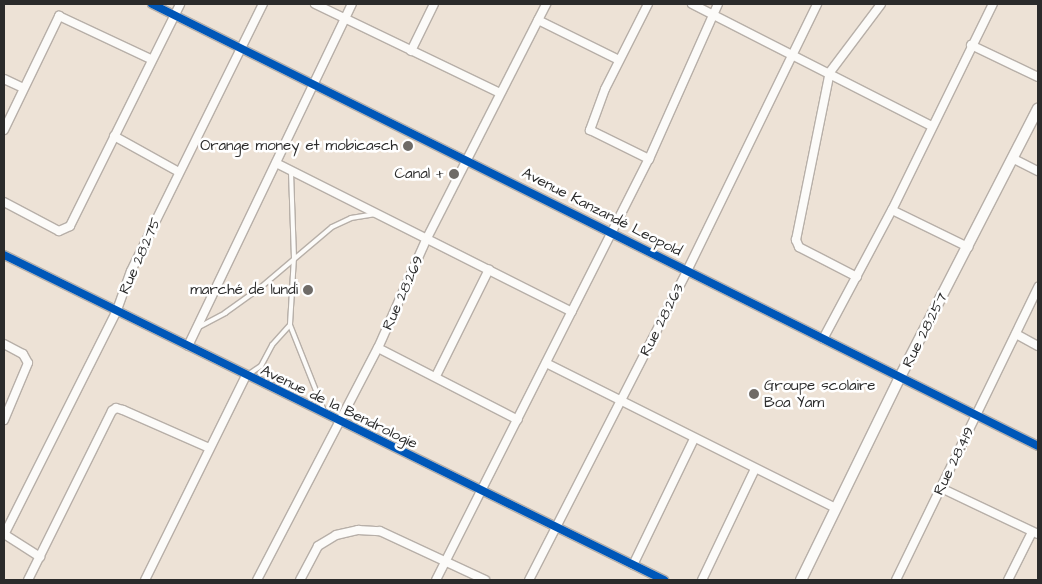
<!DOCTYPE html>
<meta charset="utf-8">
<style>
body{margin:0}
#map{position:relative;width:1042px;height:584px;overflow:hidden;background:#ede2d6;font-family:"Architects Daughter",sans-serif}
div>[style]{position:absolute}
.roads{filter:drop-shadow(1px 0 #b7afa8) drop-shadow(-1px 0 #b7afa8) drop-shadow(0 1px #b7afa8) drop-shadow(0 -1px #b7afa8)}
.service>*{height:4px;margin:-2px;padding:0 2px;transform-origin:2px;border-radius:2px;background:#fcfbf9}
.minor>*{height:8px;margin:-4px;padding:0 4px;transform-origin:4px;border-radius:4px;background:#fcfbf9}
.tertiary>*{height:10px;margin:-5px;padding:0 5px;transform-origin:5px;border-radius:5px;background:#fcfbf9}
.cycleway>*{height:8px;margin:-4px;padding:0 4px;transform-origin:4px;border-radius:4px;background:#0057b8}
.dots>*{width:14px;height:14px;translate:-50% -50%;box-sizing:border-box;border:2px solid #fff;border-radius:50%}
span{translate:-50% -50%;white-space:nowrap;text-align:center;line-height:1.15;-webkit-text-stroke:5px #fff;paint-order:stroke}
.poi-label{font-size:15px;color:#2b2b2b}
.right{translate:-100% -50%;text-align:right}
.left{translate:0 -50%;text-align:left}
.street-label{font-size:15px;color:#2b2b2b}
.frame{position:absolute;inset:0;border:5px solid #2b2b2b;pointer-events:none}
</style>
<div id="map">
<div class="roads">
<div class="service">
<div style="left:291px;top:172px;width:85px;rotate:88deg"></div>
<div style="left:294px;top:257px;width:68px;rotate:93.4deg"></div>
<div style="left:290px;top:325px;width:92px;rotate:68.4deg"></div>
<div style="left:199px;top:327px;width:30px;rotate:-28deg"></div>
<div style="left:225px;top:313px;width:43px;rotate:-35.5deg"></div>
<div style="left:260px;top:288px;width:94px;rotate:-40.3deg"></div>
<div style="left:332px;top:227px;width:21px;rotate:-25deg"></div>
<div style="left:351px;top:218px;width:25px;rotate:-9deg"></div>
<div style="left:249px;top:374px;width:14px;rotate:-34deg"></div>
<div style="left:261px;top:366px;width:24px;rotate:-62deg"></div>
<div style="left:272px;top:345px;width:27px;rotate:-48deg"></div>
</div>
<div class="minor">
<div style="left:152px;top:4px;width:990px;rotate:26.51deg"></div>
<div style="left:315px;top:4px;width:205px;rotate:25.7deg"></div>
<div style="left:648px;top:4px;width:95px;rotate:116.8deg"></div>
<div style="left:605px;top:89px;width:44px;rotate:110.1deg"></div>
<div style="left:590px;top:130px;width:66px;rotate:26.2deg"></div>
<div style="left:692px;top:4px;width:268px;rotate:27deg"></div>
<div style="left:538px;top:20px;width:90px;rotate:26.3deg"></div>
<div style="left:971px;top:45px;width:74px;rotate:25.5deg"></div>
<div style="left:411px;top:51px;width:52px;rotate:-63.9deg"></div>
<div style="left:4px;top:79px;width:21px;rotate:25deg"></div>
<div style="left:4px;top:130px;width:127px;rotate:-64.2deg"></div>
<div style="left:59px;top:16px;width:102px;rotate:25.1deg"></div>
<div style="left:114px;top:136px;width:74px;rotate:29deg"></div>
<div style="left:1014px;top:159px;width:27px;rotate:27deg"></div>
<div style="left:276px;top:163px;width:331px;rotate:26.7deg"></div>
<div style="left:4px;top:202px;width:62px;rotate:27.8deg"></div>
<div style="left:59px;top:231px;width:12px;rotate:-24deg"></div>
<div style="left:70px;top:226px;width:248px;rotate:-63.6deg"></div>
<div style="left:892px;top:210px;width:85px;rotate:26deg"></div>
<div style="left:4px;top:255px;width:736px;rotate:26.22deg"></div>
<div style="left:857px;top:277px;width:65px;rotate:-152.7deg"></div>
<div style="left:799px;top:247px;width:8px;rotate:-113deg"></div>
<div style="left:796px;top:240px;width:171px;rotate:-78.6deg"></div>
<div style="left:830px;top:72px;width:85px;rotate:-53.1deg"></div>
<div style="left:1016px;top:334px;width:25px;rotate:29deg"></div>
<div style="left:823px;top:339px;width:146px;rotate:-61.9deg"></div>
<div style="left:892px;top:210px;width:229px;rotate:-63.9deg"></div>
<div style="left:4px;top:344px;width:21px;rotate:28deg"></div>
<div style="left:23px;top:354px;width:10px;rotate:61deg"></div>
<div style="left:28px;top:363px;width:62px;rotate:112.8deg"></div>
<div style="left:188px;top:346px;width:379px;rotate:-64.4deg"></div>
<div style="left:378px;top:348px;width:157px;rotate:27.2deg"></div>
<div style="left:546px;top:363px;width:323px;rotate:26.6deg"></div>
<div style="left:436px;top:376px;width:119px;rotate:-63.6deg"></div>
<div style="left:941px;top:488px;width:107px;rotate:25.4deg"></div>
<div style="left:4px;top:534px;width:43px;rotate:32.6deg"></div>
<div style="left:4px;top:535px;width:252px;rotate:-63.3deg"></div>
<div style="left:117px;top:310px;width:41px;rotate:-70.3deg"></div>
<div style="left:131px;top:271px;width:298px;rotate:-63.7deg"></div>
<div style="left:633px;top:565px;width:140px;rotate:-64.2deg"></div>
<div style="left:28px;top:580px;width:189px;rotate:-63.6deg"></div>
<div style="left:112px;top:411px;width:5px;rotate:-37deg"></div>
<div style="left:116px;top:408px;width:7px;rotate:16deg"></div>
<div style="left:123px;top:410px;width:94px;rotate:23.8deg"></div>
<div style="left:145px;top:580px;width:228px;rotate:-63.7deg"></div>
<div style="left:257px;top:580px;width:262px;rotate:-62.5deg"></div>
<div style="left:378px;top:348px;width:120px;rotate:-66deg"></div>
<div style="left:427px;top:238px;width:263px;rotate:-63deg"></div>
<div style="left:300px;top:580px;width:38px;rotate:-62deg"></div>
<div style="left:318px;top:546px;width:21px;rotate:-31deg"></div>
<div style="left:336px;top:535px;width:23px;rotate:-13deg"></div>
<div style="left:358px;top:530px;width:22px;rotate:3deg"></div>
<div style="left:380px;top:531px;width:116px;rotate:25deg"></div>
<div style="left:436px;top:580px;width:472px;rotate:-63.2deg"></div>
<div style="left:649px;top:159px;width:170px;rotate:-66deg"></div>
<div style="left:529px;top:580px;width:347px;rotate:-62.9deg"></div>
<div style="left:687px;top:271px;width:297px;rotate:-64deg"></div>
<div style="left:702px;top:580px;width:123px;rotate:-64.5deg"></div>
<div style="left:896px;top:580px;width:326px;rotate:-64.1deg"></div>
<div style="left:1008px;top:580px;width:54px;rotate:-63.4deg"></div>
</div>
<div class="tertiary">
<div style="left:801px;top:580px;width:226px;rotate:-64deg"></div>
<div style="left:900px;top:377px;width:302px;rotate:-62.8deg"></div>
</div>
</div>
<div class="cycleway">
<div style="left:152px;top:4px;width:990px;rotate:26.51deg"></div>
<div style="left:4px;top:255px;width:736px;rotate:26.22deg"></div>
</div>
<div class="dots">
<div style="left:408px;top:146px;background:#6f6b67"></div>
<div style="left:454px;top:174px;background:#6f6b67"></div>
<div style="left:308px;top:290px;background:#6f6b67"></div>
<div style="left:754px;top:394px;background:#6f6b67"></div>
</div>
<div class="poi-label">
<span class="right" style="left:398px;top:146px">Orange money et mobicasch</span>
<span class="right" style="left:444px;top:174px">Canal +</span>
<span class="right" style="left:298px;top:290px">marché de lundi</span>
<span class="left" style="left:764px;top:394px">Groupe scolaire<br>Boa Yam</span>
</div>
<div class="street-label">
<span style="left:602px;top:212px;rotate:27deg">Avenue Kanzandé Leopold</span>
<span style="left:140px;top:256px;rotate:-66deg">Rue 28.275</span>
<span style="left:403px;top:293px;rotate:-66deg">Rue 28.269</span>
<span style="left:662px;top:320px;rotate:-63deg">Rue 28.263</span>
<span style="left:925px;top:330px;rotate:-63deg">Rue 28.257</span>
<span style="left:339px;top:407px;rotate:26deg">Avenue de la Bendrologie</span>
<span style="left:954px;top:461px;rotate:-64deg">Rue 28.419</span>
</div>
<div class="frame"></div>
</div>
